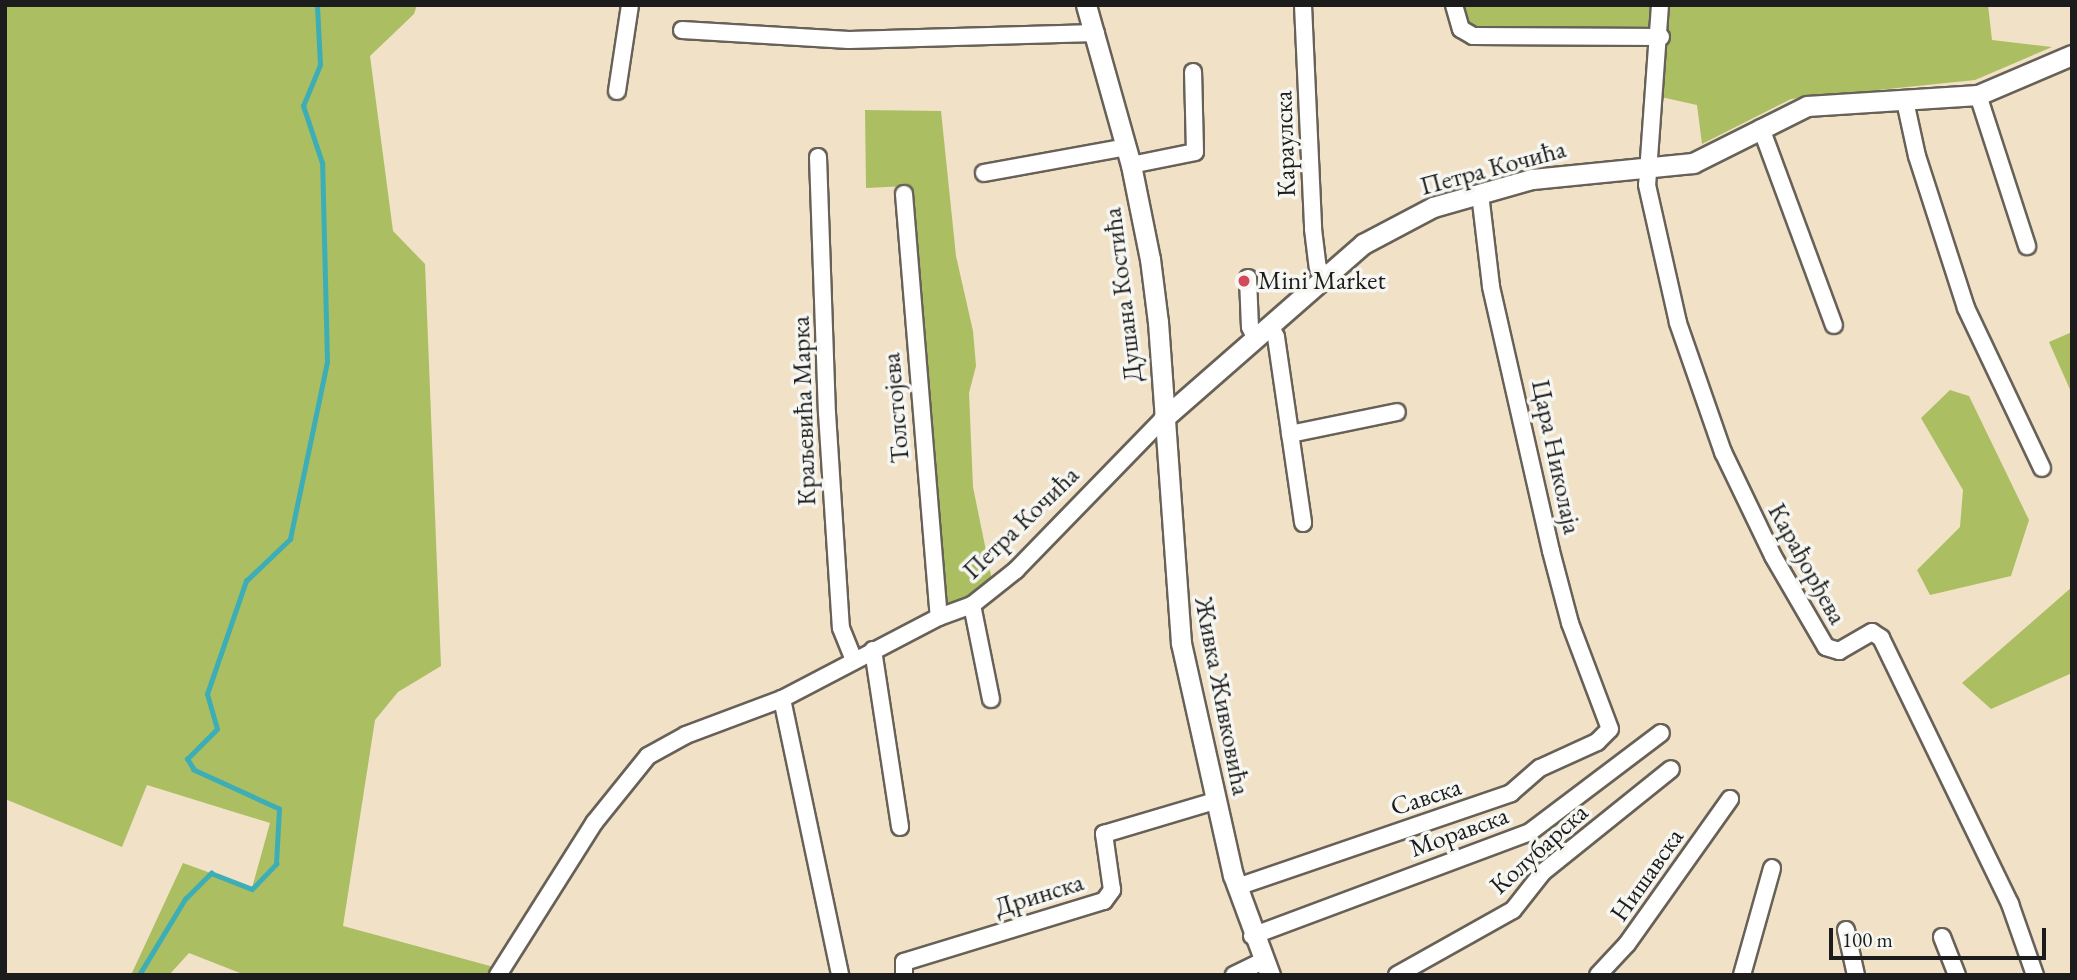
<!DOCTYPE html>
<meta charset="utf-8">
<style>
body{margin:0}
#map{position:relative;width:2077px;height:980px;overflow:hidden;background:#f1e1c6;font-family:"EB Garamond",serif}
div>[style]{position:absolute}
.green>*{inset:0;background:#abbe62}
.stream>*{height:4.5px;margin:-2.25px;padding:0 2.25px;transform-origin:2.25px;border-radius:2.25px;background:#3daeb6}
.roads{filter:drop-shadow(2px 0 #676158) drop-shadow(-2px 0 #676158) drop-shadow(0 2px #676158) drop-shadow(0 -2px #676158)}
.minor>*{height:16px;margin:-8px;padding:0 8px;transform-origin:8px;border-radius:8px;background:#fff}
.tertiary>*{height:19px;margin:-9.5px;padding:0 9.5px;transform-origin:9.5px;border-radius:9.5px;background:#fff}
.dots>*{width:19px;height:19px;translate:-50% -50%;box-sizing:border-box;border:4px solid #f6f6f2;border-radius:50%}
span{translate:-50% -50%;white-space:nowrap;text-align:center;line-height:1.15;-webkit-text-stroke:7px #f6f6f2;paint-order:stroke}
.street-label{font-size:26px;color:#1c1c1c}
.poi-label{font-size:26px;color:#1c1c1c}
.left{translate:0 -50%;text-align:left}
.frame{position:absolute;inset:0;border:7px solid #1c1c1c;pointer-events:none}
.scale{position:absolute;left:1829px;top:928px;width:217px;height:32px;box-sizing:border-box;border:4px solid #1c1c1c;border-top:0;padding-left:9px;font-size:21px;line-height:24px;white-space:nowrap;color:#1c1c1c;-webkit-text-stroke:5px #f6f6f2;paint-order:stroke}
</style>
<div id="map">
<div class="green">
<div style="clip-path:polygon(5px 5px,417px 5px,414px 14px,370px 56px,393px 231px,425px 264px,441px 666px,398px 692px,375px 720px,343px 926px,501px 969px,498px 975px,245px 975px,189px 953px,169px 975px,131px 975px,183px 863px,252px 888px,270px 823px,147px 785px,122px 847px,5px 799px)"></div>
<div style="clip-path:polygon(1454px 5px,1652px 5px,1652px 29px,1473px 36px)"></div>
<div style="clip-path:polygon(1670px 5px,1988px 5px,1992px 40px,2052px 47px,1975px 80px,1791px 99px,1702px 144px,1697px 105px,1661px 97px)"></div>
<div style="clip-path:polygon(865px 110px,941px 111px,956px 256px,973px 331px,976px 366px,969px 393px,973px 487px,994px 590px,939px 617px,907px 186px,866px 188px)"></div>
<div style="clip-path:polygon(2072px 332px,2072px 394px,2049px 342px)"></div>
<div style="clip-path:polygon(1950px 390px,1969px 396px,2029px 520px,2011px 576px,1930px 595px,1917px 570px,1960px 527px,1963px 490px,1921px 418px)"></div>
<div style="clip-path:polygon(2072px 587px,2072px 673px,1991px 709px,1962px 683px)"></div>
</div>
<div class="stream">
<div style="left:139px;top:975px;width:89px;rotate:-58.8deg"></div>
<div style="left:185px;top:899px;width:37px;rotate:-45deg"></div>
<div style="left:211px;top:873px;width:44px;rotate:21.3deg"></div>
<div style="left:252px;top:889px;width:35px;rotate:-46deg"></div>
<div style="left:276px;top:864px;width:55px;rotate:-86.9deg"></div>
<div style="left:279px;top:809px;width:94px;rotate:-155.4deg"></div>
<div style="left:194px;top:770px;width:13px;rotate:-122deg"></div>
<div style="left:187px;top:759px;width:42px;rotate:-45deg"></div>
<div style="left:217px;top:729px;width:36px;rotate:-106deg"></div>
<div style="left:207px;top:694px;width:120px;rotate:-71deg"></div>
<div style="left:246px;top:581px;width:61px;rotate:-43.7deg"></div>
<div style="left:290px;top:539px;width:181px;rotate:-78.2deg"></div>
<div style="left:327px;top:362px;width:199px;rotate:-91.4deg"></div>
<div style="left:322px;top:163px;width:60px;rotate:-108.4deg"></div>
<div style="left:303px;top:106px;width:44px;rotate:-67.5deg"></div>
<div style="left:320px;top:65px;width:60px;rotate:-92.9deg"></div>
</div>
<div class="roads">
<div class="minor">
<div style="left:1303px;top:5px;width:224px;rotate:87.4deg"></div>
<div style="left:1313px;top:229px;width:38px;rotate:83deg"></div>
<div style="left:1318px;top:267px;width:14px;rotate:60deg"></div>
<div style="left:1454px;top:5px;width:25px;rotate:74deg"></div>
<div style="left:1461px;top:29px;width:14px;rotate:30deg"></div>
<div style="left:1473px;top:36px;width:188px;rotate:0.3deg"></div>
<div style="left:1660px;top:5px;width:180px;rotate:94.1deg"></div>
<div style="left:1647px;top:185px;width:141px;rotate:77.3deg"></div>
<div style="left:1678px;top:323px;width:137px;rotate:70.8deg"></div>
<div style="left:1723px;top:452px;width:115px;rotate:64.3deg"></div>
<div style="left:1773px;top:556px;width:105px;rotate:59.8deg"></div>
<div style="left:1826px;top:647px;width:14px;rotate:17deg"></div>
<div style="left:1839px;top:651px;width:38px;rotate:-30deg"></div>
<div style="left:1872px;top:632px;width:11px;rotate:34deg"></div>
<div style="left:1881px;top:638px;width:296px;rotate:64.1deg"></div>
<div style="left:2010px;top:904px;width:75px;rotate:70.6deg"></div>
<div style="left:682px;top:30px;width:167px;rotate:3.4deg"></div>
<div style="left:849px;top:40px;width:247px;rotate:-1.6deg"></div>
<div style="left:617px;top:91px;width:87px;rotate:-81.4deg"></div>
<div style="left:1978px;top:95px;width:159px;rotate:72deg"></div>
<div style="left:1905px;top:101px;width:56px;rotate:77.7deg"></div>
<div style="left:1917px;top:156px;width:160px;rotate:72.1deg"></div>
<div style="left:1966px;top:308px;width:177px;rotate:64.6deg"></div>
<div style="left:1761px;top:128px;width:210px;rotate:69.7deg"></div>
<div style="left:818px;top:157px;width:256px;rotate:88deg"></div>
<div style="left:827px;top:413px;width:215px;rotate:86.3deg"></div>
<div style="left:841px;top:628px;width:35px;rotate:68deg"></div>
<div style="left:1131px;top:165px;width:65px;rotate:-11.5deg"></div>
<div style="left:1195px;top:152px;width:80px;rotate:-91.4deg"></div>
<div style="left:984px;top:173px;width:145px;rotate:-10.3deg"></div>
<div style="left:904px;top:194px;width:424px;rotate:85.3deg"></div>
<div style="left:1248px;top:278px;width:49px;rotate:87.7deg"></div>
<div style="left:1250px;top:327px;width:13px;rotate:63deg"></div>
<div style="left:1271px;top:327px;width:11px;rotate:63deg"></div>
<div style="left:1276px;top:337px;width:188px;rotate:81.7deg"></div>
<div style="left:1290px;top:434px;width:109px;rotate:-11.6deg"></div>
<div style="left:972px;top:605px;width:96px;rotate:78.6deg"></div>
<div style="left:873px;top:650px;width:179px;rotate:81.3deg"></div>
<div style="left:782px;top:699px;width:282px;rotate:78.1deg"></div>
<div style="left:1237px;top:887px;width:290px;rotate:-18.9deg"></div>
<div style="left:1511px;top:793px;width:38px;rotate:-41deg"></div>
<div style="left:1540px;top:768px;width:63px;rotate:-24.5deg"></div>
<div style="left:1597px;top:742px;width:18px;rotate:-45deg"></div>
<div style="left:1610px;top:729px;width:113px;rotate:-110.7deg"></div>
<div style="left:1570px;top:623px;width:74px;rotate:-104.8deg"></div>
<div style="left:1551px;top:551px;width:272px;rotate:-102.8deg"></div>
<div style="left:1491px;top:286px;width:93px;rotate:-96.8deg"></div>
<div style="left:1846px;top:930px;width:46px;rotate:77.5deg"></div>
<div style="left:1252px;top:936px;width:297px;rotate:-20.5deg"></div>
<div style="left:1530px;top:832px;width:164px;rotate:-37.1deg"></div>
<div style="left:1942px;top:937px;width:41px;rotate:68.5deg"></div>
<div style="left:498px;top:975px;width:180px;rotate:-57.7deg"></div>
<div style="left:594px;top:823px;width:86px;rotate:-51.1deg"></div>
<div style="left:648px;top:756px;width:43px;rotate:-28.9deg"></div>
<div style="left:686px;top:735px;width:103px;rotate:-20.6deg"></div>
<div style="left:782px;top:699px;width:177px;rotate:-27.6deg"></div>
<div style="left:939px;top:617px;width:35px;rotate:-20deg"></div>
<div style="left:972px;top:605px;width:56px;rotate:-38.5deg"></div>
<div style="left:1016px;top:570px;width:211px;rotate:-45.8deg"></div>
<div style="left:904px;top:975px;width:13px;rotate:-90deg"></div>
<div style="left:904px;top:962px;width:209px;rotate:-17deg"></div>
<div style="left:1104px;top:901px;width:14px;rotate:-54deg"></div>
<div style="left:1112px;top:890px;width:57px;rotate:-98.1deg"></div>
<div style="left:1104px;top:834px;width:116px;rotate:-16.6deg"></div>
<div style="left:1234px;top:975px;width:32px;rotate:-26deg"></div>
<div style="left:1397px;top:975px;width:133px;rotate:-29.3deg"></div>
<div style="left:1513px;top:910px;width:48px;rotate:-51.7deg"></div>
<div style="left:1543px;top:872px;width:164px;rotate:-38.8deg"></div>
<div style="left:1598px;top:975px;width:42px;rotate:-46.9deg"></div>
<div style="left:1627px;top:944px;width:178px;rotate:-54.6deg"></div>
<div style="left:1742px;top:975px;width:111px;rotate:-74.3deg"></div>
</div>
<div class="tertiary">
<div style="left:1086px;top:5px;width:166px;rotate:74.3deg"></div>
<div style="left:1131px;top:165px;width:96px;rotate:78.6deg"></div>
<div style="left:1150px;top:259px;width:64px;rotate:82.8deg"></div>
<div style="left:1158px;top:322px;width:322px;rotate:85.9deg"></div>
<div style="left:1181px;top:643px;width:238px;rotate:77.4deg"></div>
<div style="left:1233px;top:875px;width:107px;rotate:69.7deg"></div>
<div style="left:1163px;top:419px;width:266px;rotate:-41.2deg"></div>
<div style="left:1363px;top:244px;width:79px;rotate:-27.9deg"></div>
<div style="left:1433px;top:207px;width:103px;rotate:-15.8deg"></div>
<div style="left:1532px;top:179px;width:162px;rotate:-5.7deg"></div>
<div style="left:1693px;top:163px;width:127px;rotate:-26.6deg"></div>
<div style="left:1807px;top:106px;width:171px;rotate:-3.7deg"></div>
<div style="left:1978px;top:95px;width:102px;rotate:-23.1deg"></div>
</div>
</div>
<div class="dots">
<div style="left:1244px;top:281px;background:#d1495b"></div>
</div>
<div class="street-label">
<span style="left:1285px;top:144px;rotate:-92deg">Караулска</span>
<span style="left:1493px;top:168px;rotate:-15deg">Петра Кочића</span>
<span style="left:1123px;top:295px;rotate:-97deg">Душана Костића</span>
<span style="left:896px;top:408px;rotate:-95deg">Толстојева</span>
<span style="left:804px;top:411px;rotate:-92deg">Краљевића Марка</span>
<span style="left:1556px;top:457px;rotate:78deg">Цара Николаја</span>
<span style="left:1021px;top:523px;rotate:-44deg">Петра Кочића</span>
<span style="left:1807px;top:564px;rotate:61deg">Карађорђева</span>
<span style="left:1222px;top:696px;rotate:79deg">Живка Живковића</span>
<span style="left:1426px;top:797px;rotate:-18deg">Савска</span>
<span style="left:1459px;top:832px;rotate:-20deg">Моравска</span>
<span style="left:1539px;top:849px;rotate:-42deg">Колубарска</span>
<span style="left:1647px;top:875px;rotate:-55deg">Нишавска</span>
<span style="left:1039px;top:895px;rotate:-17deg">Дринска</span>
</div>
<div class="poi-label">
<span class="left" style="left:1258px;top:281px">Mini Market</span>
</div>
<div class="frame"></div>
<div class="scale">100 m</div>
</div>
